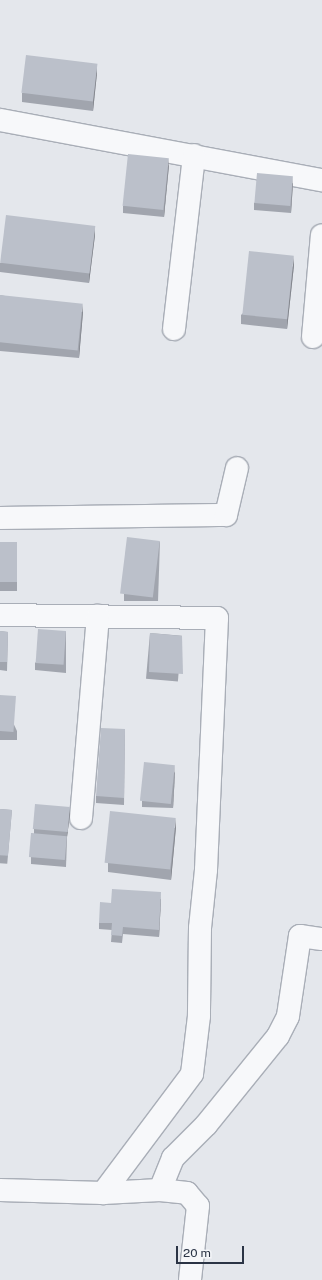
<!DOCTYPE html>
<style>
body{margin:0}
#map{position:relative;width:322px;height:1280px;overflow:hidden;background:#e4e7ec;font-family:"Public Sans",sans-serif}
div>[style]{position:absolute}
.roads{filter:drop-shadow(1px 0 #a9aeb7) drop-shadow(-1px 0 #a9aeb7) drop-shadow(0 1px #a9aeb7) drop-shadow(0 -1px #a9aeb7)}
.minor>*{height:22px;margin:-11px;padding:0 11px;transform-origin:11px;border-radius:11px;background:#f7f8fa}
.wall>*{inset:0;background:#a1a5ae;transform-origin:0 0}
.shaded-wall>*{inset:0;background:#83868d}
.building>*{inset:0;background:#bbc0ca;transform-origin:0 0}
span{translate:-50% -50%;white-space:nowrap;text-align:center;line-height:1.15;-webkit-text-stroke:3px #f4f6f9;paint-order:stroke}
.scale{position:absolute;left:176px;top:1246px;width:68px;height:18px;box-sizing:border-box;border:2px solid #2b3445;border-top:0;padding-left:5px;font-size:12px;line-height:14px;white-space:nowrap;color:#2b3445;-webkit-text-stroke:3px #f4f6f9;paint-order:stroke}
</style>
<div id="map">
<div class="roads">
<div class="minor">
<div style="left:0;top:120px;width:328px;rotate:10.6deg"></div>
<div style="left:174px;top:329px;width:175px;rotate:-83.4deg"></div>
<div style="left:313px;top:337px;width:102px;rotate:-85deg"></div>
<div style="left:0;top:518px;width:226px;rotate:-0.8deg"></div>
<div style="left:226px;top:515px;width:48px;rotate:-76.8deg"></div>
<div style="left:0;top:615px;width:217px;rotate:0.8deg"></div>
<div style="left:217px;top:618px;width:252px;rotate:92.5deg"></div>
<div style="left:206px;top:870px;width:58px;rotate:95.9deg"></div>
<div style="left:200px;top:928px;width:88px;rotate:90.7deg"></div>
<div style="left:199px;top:1016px;width:58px;rotate:96.9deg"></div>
<div style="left:192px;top:1074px;width:149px;rotate:126.8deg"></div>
<div style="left:103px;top:1193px;width:57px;rotate:-3deg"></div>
<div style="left:160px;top:1190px;width:27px;rotate:6deg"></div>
<div style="left:187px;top:1193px;width:17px;rotate:50deg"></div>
<div style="left:198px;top:1206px;width:74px;rotate:96.2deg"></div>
<div style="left:81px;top:818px;width:203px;rotate:-85.2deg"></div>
<div style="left:0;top:1190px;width:103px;rotate:1.7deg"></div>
<div style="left:160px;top:1190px;width:35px;rotate:-68deg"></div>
<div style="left:173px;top:1158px;width:47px;rotate:-45deg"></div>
<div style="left:206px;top:1125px;width:114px;rotate:-51deg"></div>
<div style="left:278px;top:1036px;width:22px;rotate:-63deg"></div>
<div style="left:288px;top:1016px;width:81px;rotate:-81.5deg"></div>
<div style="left:300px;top:936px;width:22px;rotate:8deg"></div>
</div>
</div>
<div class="wall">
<div style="clip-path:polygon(97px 73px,93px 111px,22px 102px,22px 93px)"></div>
<div style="clip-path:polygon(169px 165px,164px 217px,123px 213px,123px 206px)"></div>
<div style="clip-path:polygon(293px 183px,291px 213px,254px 210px,254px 203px)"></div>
<div style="clip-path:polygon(95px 235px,89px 283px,0 272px,0 263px)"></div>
<div style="clip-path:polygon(294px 265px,287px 329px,241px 324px,241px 315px)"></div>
<div style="clip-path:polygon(0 295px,83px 312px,79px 358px,0 351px)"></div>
<div style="clip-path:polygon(160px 541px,158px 601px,124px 601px,124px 594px)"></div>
<div style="left:0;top:542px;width:17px;height:49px"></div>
<div style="clip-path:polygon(0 631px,8px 632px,7px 671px,0 670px)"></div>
<div style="clip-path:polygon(66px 631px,66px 673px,35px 670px,35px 663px)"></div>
<div style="left:150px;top:633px;width:32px;height:46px;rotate:5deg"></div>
<div style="clip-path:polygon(0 695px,17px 731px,17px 740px,0 740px)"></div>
<div style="clip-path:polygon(125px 729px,124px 805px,96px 803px,96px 796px)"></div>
<div style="clip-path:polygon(175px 772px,173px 808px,142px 807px,142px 801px)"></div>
<div style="left:0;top:809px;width:12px;height:54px;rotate:5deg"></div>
<div style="clip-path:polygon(70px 814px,67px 837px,66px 867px,31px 864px,31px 833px,34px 834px,34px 829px)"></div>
<div style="clip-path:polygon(176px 827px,171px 880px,108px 872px,108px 863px)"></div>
<div style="clip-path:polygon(161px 899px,159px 937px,123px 934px,122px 943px,111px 942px,112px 930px,99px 929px,99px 923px,111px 903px)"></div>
</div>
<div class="shaded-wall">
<div style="clip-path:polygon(97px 64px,97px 73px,93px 111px,93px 102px)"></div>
<div style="clip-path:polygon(169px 158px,169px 165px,164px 217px,164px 211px)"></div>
<div style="clip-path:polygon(293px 176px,293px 183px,291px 213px,291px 206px)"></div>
<div style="clip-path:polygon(95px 226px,95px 235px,89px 283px,89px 274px)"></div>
<div style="clip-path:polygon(294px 256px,294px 265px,287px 329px,287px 320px)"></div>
<div style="clip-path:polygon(83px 303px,83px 312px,79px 358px,79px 349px)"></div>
<div style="clip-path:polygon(175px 765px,175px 772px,173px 808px,173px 801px)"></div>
<div style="clip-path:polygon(70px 807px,70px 814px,67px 837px,66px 867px,67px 831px)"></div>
<div style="clip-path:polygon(176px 818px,176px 827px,171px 880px,171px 871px)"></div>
<div style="clip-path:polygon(161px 892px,161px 899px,159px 937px,159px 930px)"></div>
</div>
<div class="building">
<div style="left:26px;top:55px;width:72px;height:38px;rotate:7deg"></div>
<div style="left:128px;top:154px;width:41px;height:52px;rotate:6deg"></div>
<div style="left:257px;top:173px;width:36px;height:30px;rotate:5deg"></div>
<div style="left:6px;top:215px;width:90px;height:48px;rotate:7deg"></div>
<div style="left:249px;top:251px;width:45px;height:64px;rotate:6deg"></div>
<div style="left:0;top:295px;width:83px;height:47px;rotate:6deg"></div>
<div style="left:127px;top:537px;width:33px;height:57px;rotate:7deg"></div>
<div style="left:0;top:542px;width:17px;height:40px"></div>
<div style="left:38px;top:629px;width:28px;height:34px;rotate:4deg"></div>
<div style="clip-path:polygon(0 631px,8px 632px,7px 662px,0 662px)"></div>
<div style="clip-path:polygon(150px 633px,182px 636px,183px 674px,149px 672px)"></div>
<div style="left:0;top:695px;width:16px;height:36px;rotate:4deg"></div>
<div style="clip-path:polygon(101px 728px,125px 729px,124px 798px,96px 796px)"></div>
<div style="left:144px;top:762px;width:31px;height:39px;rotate:6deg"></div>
<div style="left:35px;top:804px;width:35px;height:25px;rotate:5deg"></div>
<div style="left:0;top:809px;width:12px;height:46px;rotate:5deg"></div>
<div style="left:110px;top:811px;width:66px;height:52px;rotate:6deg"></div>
<div style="left:31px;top:833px;width:36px;height:24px;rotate:5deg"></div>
<div style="clip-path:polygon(112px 889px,161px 892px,159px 930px,123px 927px,122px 936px,111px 935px,112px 923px,99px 923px,100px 902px,111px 903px)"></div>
</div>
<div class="scale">20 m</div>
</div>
